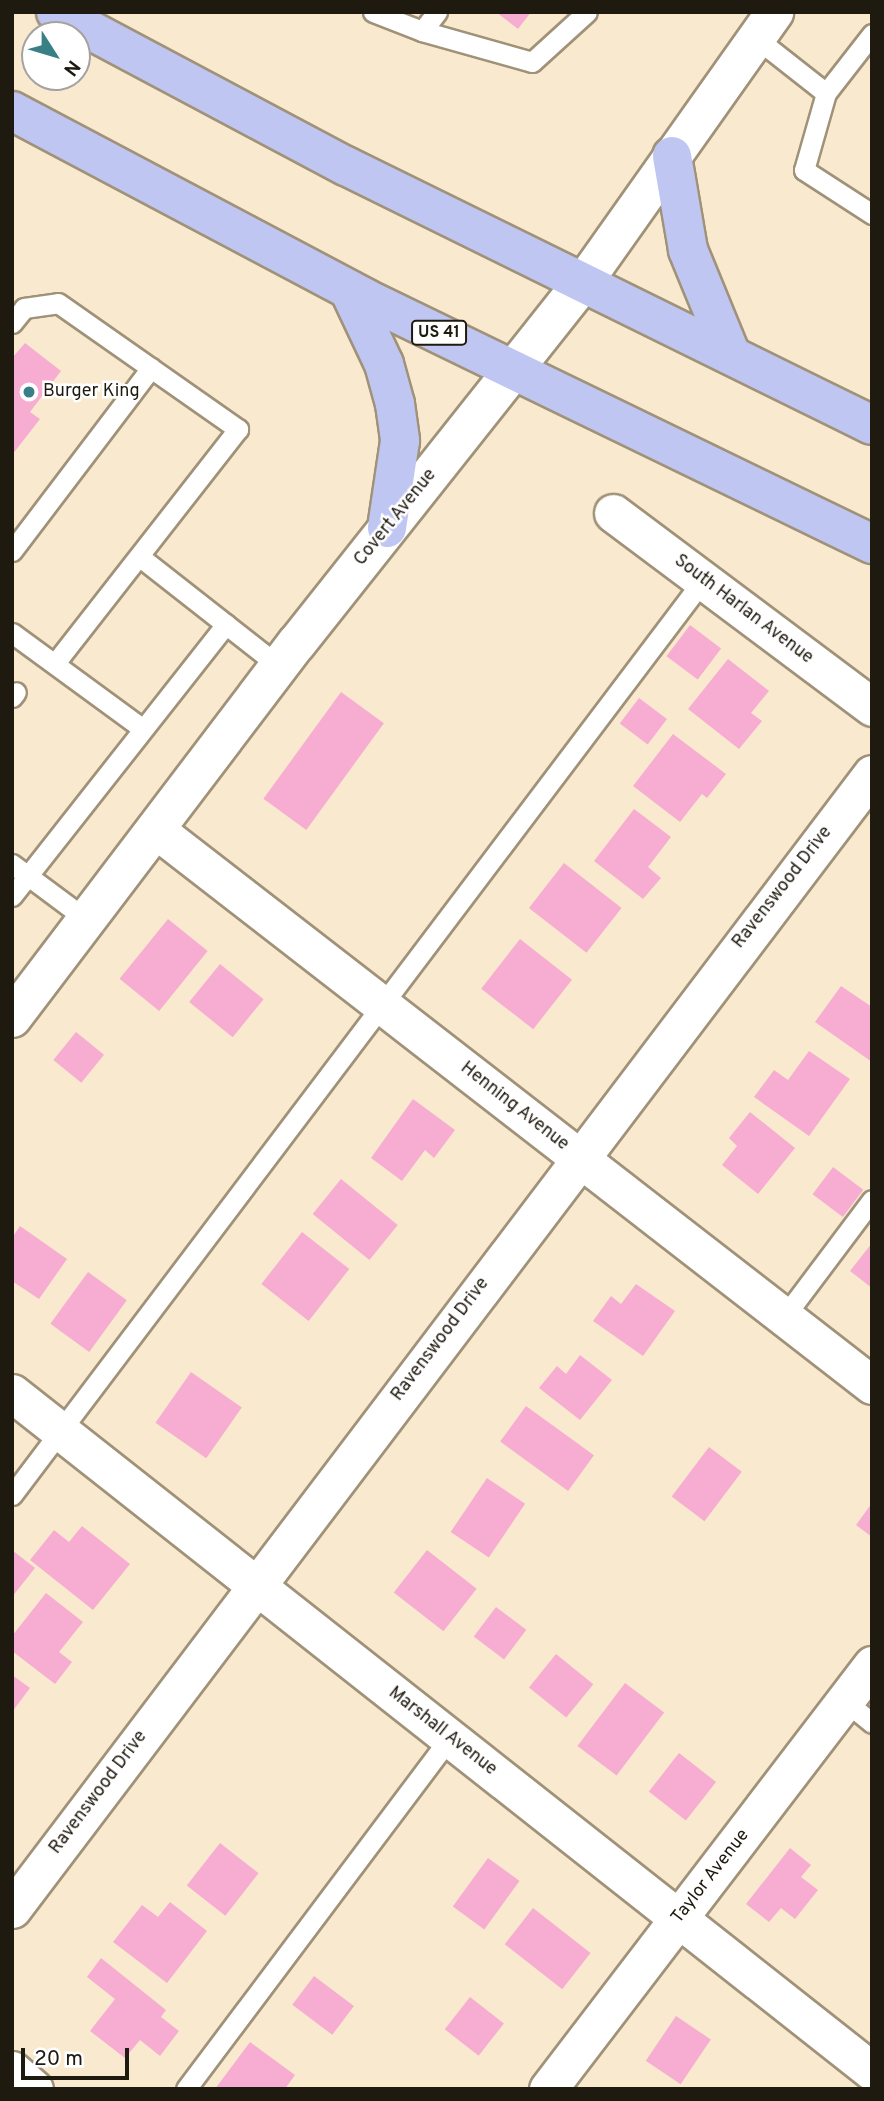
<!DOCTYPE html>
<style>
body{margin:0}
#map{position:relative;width:884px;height:2101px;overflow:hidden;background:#f9eacf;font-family:Overpass,sans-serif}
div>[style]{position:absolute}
.building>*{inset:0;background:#f7acd2;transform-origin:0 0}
.roads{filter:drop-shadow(2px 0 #a09279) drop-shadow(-2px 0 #a09279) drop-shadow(0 2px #a09279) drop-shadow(0 -2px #a09279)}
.lane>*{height:19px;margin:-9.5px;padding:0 9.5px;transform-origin:9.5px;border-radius:9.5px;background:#fff}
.street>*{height:37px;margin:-18.5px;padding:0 18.5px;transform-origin:18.5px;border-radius:18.5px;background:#fff}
.secondary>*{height:38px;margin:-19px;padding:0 19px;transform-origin:19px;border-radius:19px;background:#fff}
.highway>*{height:38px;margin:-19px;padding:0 19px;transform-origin:19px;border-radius:19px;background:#c0c6f2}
.dots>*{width:19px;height:19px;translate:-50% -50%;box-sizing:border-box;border:4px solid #fff;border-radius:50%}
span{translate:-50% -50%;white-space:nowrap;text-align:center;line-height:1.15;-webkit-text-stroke:5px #fff;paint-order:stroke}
.shield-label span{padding:2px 5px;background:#fff;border:2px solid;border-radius:5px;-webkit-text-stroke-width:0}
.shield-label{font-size:16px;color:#1f1a10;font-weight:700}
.poi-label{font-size:18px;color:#1f1a10}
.left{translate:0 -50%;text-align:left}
.street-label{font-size:18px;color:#1f1a10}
.frame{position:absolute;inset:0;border:14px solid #1f1a10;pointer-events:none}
.north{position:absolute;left:21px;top:21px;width:70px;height:70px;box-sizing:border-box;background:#fff;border:2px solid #a5a39f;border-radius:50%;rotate:127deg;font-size:19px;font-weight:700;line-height:28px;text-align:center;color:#1f1a10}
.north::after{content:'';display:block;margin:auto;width:24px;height:32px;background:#388086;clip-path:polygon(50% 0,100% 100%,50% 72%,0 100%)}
.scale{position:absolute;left:21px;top:2048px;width:108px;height:32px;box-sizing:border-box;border:4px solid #1f1a10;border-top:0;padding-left:9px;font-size:21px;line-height:24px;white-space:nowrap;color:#1f1a10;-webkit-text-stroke:5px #fff;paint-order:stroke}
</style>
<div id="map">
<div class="building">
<div style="clip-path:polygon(496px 12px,531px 12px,518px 29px)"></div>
<div style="clip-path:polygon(25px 343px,61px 371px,30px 412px,40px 419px,12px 455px,12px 358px)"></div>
<div style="left:690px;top:625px;width:39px;height:39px;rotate:37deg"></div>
<div style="clip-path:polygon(728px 659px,769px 691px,751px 713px,762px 721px,739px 749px,688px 709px)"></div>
<div style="left:341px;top:692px;width:53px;height:132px;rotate:36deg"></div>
<div style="left:639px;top:698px;width:35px;height:32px;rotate:37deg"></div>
<div style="clip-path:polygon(673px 734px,726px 774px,707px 798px,702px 794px,680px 822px,633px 786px)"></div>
<div style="clip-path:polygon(634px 809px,671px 837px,648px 867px,661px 878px,643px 899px,594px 861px)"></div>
<div style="left:564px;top:863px;width:73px;height:57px;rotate:38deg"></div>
<div style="left:168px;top:919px;width:51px;height:77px;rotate:39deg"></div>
<div style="left:520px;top:939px;width:66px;height:63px;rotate:38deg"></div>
<div style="left:220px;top:964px;width:56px;height:49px;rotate:39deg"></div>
<div style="clip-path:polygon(841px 986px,872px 1007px,872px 1062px,815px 1022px)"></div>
<div style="left:76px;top:1032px;width:36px;height:36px;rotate:39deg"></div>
<div style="clip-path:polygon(809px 1051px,850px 1079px,809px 1136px,754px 1097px,774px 1070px,788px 1080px)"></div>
<div style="clip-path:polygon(413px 1099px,455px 1130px,434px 1158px,425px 1150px,402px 1181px,371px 1158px)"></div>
<div style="clip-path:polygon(750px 1112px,795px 1148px,758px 1194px,722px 1165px,737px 1146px,729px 1138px)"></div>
<div style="left:833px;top:1167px;width:38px;height:34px;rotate:37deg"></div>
<div style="left:341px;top:1179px;width:73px;height:45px;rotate:39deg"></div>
<div style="clip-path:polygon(20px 1226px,67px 1259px,39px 1299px,12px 1281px,12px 1238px)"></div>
<div style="left:302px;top:1232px;width:60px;height:66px;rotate:38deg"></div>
<div style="clip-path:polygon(872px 1243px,872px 1288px,850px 1271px)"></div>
<div style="left:88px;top:1272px;width:48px;height:64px;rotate:36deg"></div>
<div style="clip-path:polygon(636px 1284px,675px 1311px,643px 1356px,593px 1321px,611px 1296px,621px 1304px)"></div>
<div style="clip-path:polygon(580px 1355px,612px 1380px,580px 1420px,539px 1388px,557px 1366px,566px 1374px)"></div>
<div style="left:191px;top:1372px;width:62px;height:62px;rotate:35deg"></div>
<div style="left:526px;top:1406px;width:84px;height:44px;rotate:36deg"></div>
<div style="left:709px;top:1447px;width:41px;height:62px;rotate:37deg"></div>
<div style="left:487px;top:1478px;width:46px;height:65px;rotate:34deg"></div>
<div style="clip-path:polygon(872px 1503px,872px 1537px,856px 1525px)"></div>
<div style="clip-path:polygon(82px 1526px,130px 1564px,93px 1610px,30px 1560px,54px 1530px,69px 1542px)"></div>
<div style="clip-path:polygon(12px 1550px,35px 1568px,12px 1597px)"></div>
<div style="left:427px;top:1550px;width:63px;height:54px;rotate:38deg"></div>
<div style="clip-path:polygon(46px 1593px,83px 1622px,59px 1652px,72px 1662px,55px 1684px,12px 1651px,12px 1636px)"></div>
<div style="left:496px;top:1607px;width:38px;height:37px;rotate:37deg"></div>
<div style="left:556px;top:1654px;width:48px;height:43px;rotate:39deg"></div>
<div style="clip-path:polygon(12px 1675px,30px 1688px,12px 1712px)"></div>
<div style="left:625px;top:1683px;width:49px;height:79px;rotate:37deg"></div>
<div style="left:679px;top:1753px;width:47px;height:49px;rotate:38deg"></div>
<div style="left:220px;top:1843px;width:49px;height:54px;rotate:38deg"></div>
<div style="clip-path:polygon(790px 1848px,811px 1865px,801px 1877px,818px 1890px,795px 1919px,781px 1908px,769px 1922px,746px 1904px)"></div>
<div style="left:488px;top:1858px;width:39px;height:60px;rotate:36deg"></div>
<div style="clip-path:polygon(170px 1902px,207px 1931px,167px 1983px,113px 1942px,142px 1905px,158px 1917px)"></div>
<div style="left:533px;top:1908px;width:73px;height:46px;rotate:38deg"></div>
<div style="clip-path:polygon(101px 1958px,166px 2010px,161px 2017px,179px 2031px,160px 2056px,140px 2040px,125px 2058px,90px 2031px,115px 1999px,87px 1977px)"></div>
<div style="left:314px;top:1976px;width:50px;height:36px;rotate:37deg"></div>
<div style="left:470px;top:1997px;width:43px;height:41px;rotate:38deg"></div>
<div style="left:676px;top:2016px;width:42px;height:54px;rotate:34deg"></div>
<div style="clip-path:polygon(250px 2042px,295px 2075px,285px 2089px,215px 2089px)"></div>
</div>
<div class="roads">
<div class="lane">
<div style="left:373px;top:12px;width:53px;rotate:21.2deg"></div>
<div style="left:437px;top:12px;width:24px;rotate:128deg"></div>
<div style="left:422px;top:31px;width:114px;rotate:15.7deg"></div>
<div style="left:532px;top:62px;width:74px;rotate:-42.3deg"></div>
<div style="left:872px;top:34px;width:75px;rotate:127.9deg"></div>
<div style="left:826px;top:93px;width:80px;rotate:105.9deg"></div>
<div style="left:804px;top:170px;width:81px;rotate:32.9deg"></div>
<div style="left:756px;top:38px;width:89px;rotate:38.2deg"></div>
<div style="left:12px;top:323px;width:19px;rotate:-51deg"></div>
<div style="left:24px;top:308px;width:34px;rotate:-8deg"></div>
<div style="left:58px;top:303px;width:220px;rotate:35deg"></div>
<div style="left:238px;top:429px;width:296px;rotate:128deg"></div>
<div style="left:12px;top:551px;width:230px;rotate:-52.8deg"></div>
<div style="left:140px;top:557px;width:177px;rotate:38.1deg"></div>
<div style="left:12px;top:633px;width:161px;rotate:36.2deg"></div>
<div style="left:12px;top:697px;width:6px;rotate:-51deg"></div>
<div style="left:12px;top:864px;width:94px;rotate:36.7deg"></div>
<div style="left:12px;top:896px;width:346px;rotate:-51.8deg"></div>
<div style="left:784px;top:1317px;width:146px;rotate:-53.1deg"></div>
<div style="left:12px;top:1495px;width:1147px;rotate:-52.94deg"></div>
<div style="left:845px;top:1701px;width:35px;rotate:39deg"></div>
<div style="left:186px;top:2089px;width:439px;rotate:-53.1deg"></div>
</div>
<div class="street">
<div style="left:583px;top:282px;width:331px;rotate:-54.7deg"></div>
<div style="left:613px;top:513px;width:324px;rotate:36.8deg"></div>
<div style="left:155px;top:829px;width:907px;rotate:37.79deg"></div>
<div style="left:12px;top:1393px;width:1095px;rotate:38.25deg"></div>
<div style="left:12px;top:1909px;width:1424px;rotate:-52.85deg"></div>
<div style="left:12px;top:2070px;width:29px;rotate:41deg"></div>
<div style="left:548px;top:2089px;width:534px;rotate:-52.61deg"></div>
</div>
<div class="secondary">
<div style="left:12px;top:1018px;width:471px;rotate:-52.8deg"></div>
<div style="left:297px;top:643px;width:461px;rotate:-51.6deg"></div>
</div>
<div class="highway">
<div style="left:56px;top:12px;width:328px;rotate:28deg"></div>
<div style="left:346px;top:166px;width:586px;rotate:26.22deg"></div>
<div style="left:12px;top:111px;width:399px;rotate:27.9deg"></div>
<div style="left:365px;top:298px;width:564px;rotate:25.88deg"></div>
<div style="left:672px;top:156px;width:95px;rotate:80.3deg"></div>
<div style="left:688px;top:250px;width:113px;rotate:67.7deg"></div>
<div style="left:349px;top:290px;width:82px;rotate:64.7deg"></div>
<div style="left:384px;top:364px;width:41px;rotate:74.6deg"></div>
<div style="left:395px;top:404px;width:37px;rotate:82deg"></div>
<div style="left:400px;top:441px;width:88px;rotate:98.5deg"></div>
</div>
</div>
<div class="dots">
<div style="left:29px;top:392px;background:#388086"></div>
</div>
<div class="shield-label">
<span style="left:439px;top:333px">US 41</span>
</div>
<div class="poi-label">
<span class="left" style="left:43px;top:392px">Burger King</span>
</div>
<div class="street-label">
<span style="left:396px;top:518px;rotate:-51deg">Covert Avenue</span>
<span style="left:743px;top:610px;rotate:37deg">South Harlan Avenue</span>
<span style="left:783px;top:888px;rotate:-52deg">Ravenswood Drive</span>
<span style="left:514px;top:1107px;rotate:38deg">Henning Avenue</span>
<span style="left:441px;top:1340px;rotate:-53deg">Ravenswood Drive</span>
<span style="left:442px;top:1732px;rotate:38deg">Marshall Avenue</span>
<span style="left:99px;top:1793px;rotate:-53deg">Ravenswood Drive</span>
<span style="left:711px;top:1877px;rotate:-52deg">Taylor Avenue</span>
</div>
<div class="frame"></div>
<div class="north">N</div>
<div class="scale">20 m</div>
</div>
